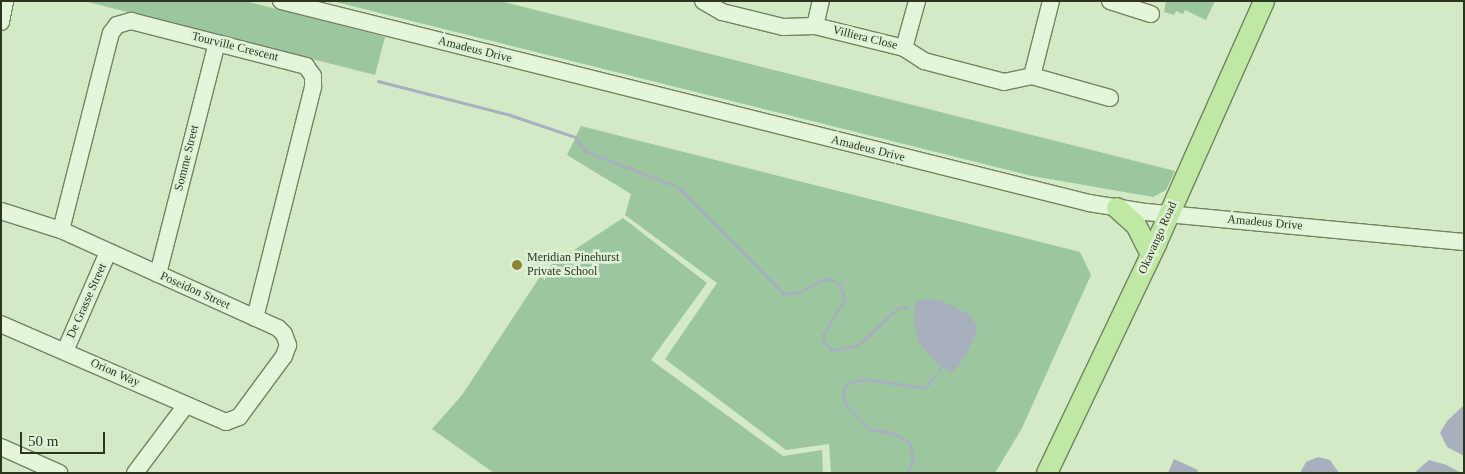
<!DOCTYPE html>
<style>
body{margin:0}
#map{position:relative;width:1465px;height:474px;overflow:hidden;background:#d4eac7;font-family:"Times New Roman",serif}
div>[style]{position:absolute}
.green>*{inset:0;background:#9cc79e}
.water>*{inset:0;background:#a8b0be}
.stream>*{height:3px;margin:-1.5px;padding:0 1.5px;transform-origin:1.5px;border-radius:1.5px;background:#a8b0be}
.roads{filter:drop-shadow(1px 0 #72835f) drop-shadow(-1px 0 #72835f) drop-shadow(0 1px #72835f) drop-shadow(0 -1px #72835f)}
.minor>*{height:16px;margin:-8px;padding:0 8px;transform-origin:8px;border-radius:8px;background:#e4f5da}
.major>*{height:20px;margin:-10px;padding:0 10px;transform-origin:10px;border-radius:10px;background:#bee8a4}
.dots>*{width:14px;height:14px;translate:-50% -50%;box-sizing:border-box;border:2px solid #e0f2d6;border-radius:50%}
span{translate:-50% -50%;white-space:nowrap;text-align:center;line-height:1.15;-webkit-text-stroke:5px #e0f2d6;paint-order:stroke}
.street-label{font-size:12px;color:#2d3521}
.poi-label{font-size:12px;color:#2d3521}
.left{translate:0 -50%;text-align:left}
.frame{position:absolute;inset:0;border:2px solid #2d3521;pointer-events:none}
.scale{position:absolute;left:20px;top:432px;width:85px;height:22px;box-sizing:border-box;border:2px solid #2d3521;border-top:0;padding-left:6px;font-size:15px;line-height:18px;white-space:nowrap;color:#2d3521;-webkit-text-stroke:4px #e0f2d6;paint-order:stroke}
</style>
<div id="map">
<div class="green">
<div style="clip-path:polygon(84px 1px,245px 1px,385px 37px,375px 75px)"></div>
<div style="clip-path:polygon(332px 1px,500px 1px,1175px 171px,1166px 190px,1153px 197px,1032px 176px)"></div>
<div style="clip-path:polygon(1166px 1px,1215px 1px,1206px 20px,1185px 10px,1183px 14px,1176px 11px,1174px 15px,1164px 12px)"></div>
<div style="clip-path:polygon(581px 126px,1080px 252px,1091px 275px,1022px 428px,995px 473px,831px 473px,829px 444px,786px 450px,665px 359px,717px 283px,625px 215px,631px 194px,567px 155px)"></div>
<div style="clip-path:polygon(623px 218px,707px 283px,651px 360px,783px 456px,822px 450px,823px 473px,494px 473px,432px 429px,462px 395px,545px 269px)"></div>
</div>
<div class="water">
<div style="clip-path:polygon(924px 299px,940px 300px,969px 314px,978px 328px,967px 353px,956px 369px,950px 372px,935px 362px,918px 341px,914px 326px,915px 302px)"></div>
<div style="clip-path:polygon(1464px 405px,1464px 456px,1447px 447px,1440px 433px,1447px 421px)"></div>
<div style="clip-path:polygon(1318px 457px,1330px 460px,1339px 473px,1300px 473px,1306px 462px)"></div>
<div style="clip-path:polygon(1174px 459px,1198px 470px,1197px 473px,1168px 473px)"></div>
<div style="clip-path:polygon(1429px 460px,1447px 465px,1461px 473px,1414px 473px)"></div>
</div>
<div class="stream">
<div style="left:378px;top:81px;width:136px;rotate:14.4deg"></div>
<div style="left:510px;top:115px;width:69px;rotate:18.7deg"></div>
<div style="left:575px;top:137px;width:17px;rotate:54deg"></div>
<div style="left:585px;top:151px;width:100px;rotate:21.2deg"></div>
<div style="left:678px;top:187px;width:151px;rotate:45.3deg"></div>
<div style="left:784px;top:294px;width:16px;rotate:-7deg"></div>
<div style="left:800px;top:292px;width:24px;rotate:-30deg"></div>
<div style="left:821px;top:280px;width:10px;rotate:-6deg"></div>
<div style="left:831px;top:279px;width:9px;rotate:32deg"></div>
<div style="left:839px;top:284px;width:16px;rotate:68deg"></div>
<div style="left:845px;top:299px;width:41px;rotate:122.2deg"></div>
<div style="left:823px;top:334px;width:7px;rotate:90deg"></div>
<div style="left:823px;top:341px;width:13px;rotate:45deg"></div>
<div style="left:832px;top:350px;width:26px;rotate:-11deg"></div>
<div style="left:858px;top:345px;width:54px;rotate:-42.8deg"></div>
<div style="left:898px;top:308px;width:9px;rotate:-6deg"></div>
<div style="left:939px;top:370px;width:8px;rotate:-67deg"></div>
<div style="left:907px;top:473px;width:16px;rotate:-68deg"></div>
<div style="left:913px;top:458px;width:16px;rotate:-104deg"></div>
<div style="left:909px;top:442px;width:18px;rotate:-151deg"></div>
<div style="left:893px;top:433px;width:22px;rotate:-172deg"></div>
<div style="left:871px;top:430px;width:35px;rotate:-135deg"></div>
<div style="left:846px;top:405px;width:13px;rotate:-108deg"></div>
<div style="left:842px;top:393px;width:11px;rotate:-63deg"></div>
<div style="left:847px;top:383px;width:18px;rotate:-13deg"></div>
<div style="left:865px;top:379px;width:61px;rotate:8.5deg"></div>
<div style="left:925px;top:388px;width:17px;rotate:-50deg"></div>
</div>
<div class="roads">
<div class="minor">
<div style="left:281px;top:1px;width:833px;rotate:14.04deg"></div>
<div style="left:1089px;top:203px;width:58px;rotate:9deg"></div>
<div style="left:1146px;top:212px;width:319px;rotate:5.4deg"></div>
<div style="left:703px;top:1px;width:22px;rotate:30deg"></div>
<div style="left:722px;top:12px;width:63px;rotate:13.8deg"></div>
<div style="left:783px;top:27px;width:32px;rotate:-2deg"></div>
<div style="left:815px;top:26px;width:92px;rotate:13.9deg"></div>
<div style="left:904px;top:48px;width:24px;rotate:33deg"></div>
<div style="left:924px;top:61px;width:83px;rotate:14.7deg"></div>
<div style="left:1004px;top:82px;width:29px;rotate:-12deg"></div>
<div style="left:1032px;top:76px;width:81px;rotate:15.8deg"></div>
<div style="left:1110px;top:1px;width:43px;rotate:17.6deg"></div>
<div style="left:1px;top:22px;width:21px;rotate:-79deg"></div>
<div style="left:815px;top:26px;width:26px;rotate:-77deg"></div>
<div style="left:904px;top:48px;width:49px;rotate:-74.5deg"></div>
<div style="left:1032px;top:76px;width:77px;rotate:-75.8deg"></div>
<div style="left:1px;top:211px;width:63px;rotate:17.6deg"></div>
<div style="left:61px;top:230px;width:238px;rotate:24.3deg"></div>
<div style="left:278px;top:328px;width:8px;rotate:45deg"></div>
<div style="left:284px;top:334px;width:12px;rotate:70deg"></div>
<div style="left:288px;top:345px;width:12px;rotate:110deg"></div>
<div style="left:284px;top:356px;width:76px;rotate:126.4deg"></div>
<div style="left:239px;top:417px;width:14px;rotate:159deg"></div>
<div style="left:226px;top:422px;width:245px;rotate:-156.5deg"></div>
<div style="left:61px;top:230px;width:203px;rotate:-75.8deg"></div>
<div style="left:111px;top:33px;width:10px;rotate:-53deg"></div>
<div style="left:117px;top:25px;width:15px;rotate:-16deg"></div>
<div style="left:131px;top:21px;width:181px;rotate:14.4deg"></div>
<div style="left:306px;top:66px;width:12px;rotate:55deg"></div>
<div style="left:313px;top:76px;width:11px;rotate:90deg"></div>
<div style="left:313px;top:87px;width:238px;rotate:104.1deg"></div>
<div style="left:158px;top:274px;width:238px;rotate:-75.7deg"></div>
<div style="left:65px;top:351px;width:108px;rotate:-66.5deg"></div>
<div style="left:1px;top:447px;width:64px;rotate:24.1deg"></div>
<div style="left:135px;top:473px;width:85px;rotate:-53.1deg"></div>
</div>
<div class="major">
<div style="left:1117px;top:208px;width:25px;rotate:42deg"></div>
<div style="left:1136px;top:225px;width:33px;rotate:63deg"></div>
<div style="left:1047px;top:473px;width:254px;rotate:-64.5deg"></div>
<div style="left:1156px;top:244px;width:266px;rotate:-66deg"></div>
</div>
</div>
<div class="dots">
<div style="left:517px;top:265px;background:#8c8635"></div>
</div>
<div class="street-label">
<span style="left:865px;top:38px;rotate:14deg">Villiera Close</span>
<span style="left:235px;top:47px;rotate:14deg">Tourville Crescent</span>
<span style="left:475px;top:50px;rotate:14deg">Amadeus Drive</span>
<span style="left:868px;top:149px;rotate:14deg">Amadeus Drive</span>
<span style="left:187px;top:158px;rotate:-76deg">Somme Street</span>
<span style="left:1265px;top:223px;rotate:5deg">Amadeus Drive</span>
<span style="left:1158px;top:238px;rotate:-66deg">Okavango Road</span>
<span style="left:195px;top:291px;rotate:24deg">Poseidon Street</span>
<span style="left:87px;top:301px;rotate:-66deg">De Grasse Street</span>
<span style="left:115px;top:373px;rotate:24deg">Orion Way</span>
</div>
<div class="poi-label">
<span class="left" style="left:527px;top:265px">Meridian Pinehurst<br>Private School</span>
</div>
<div class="frame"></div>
<div class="scale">50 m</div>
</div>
